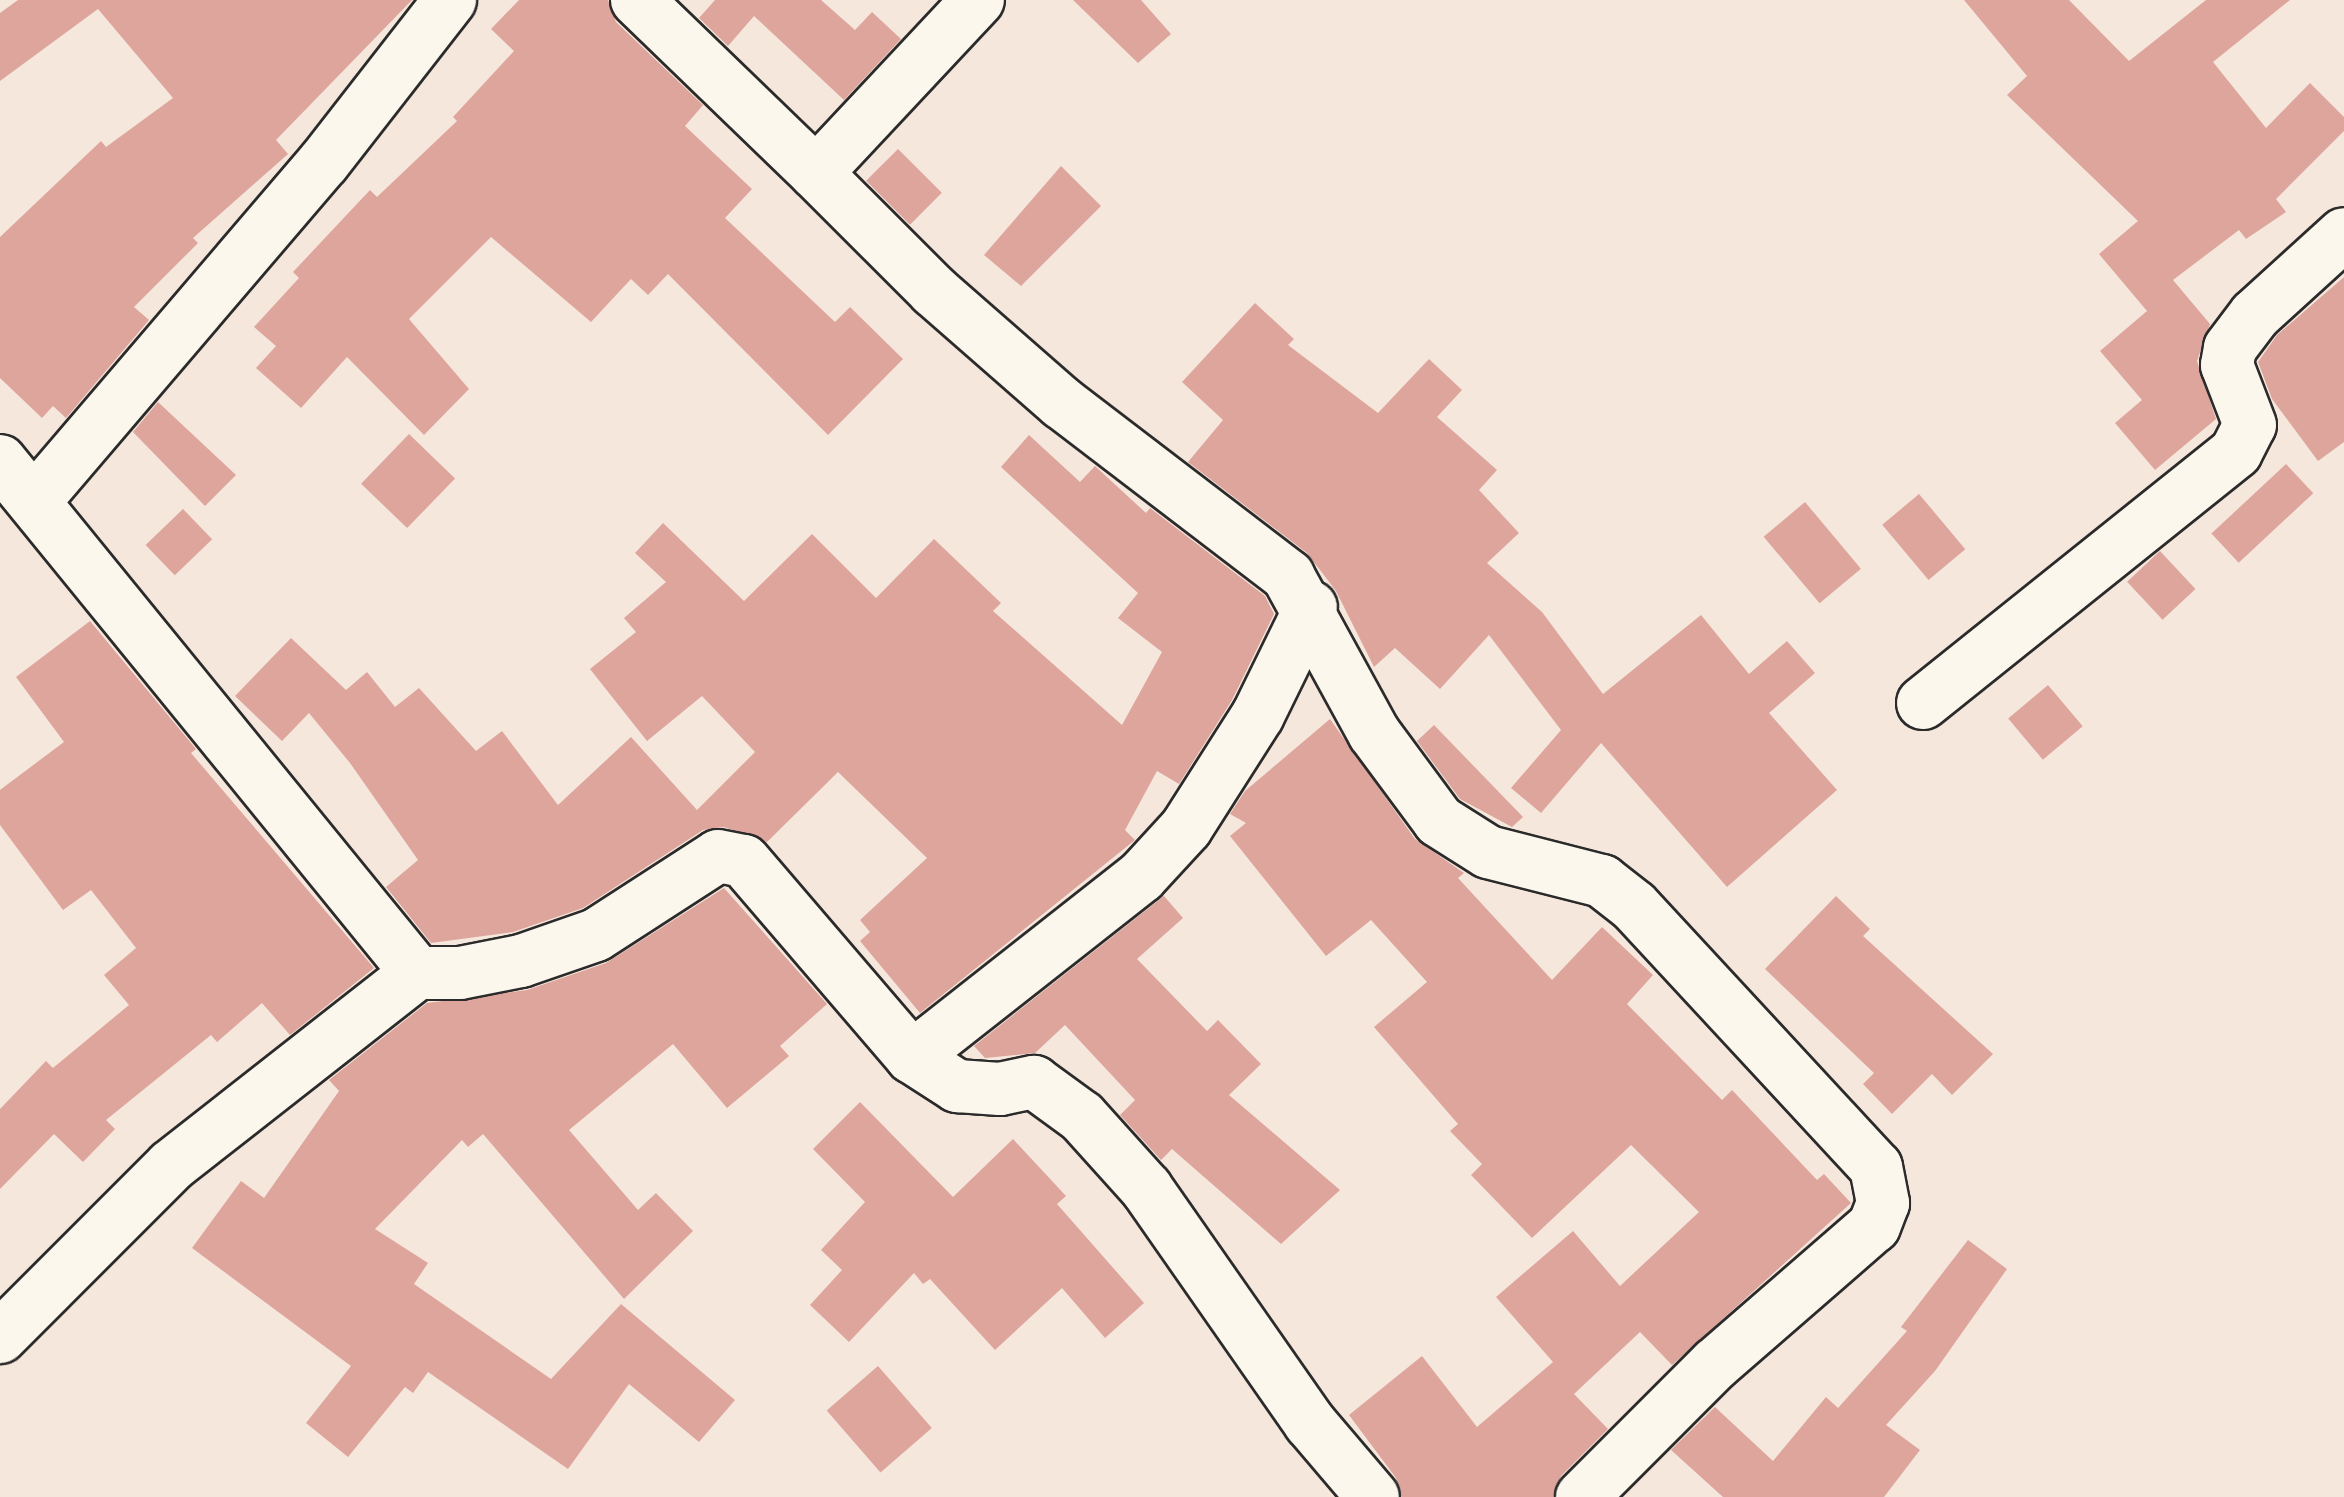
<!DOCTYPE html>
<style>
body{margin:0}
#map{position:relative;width:2344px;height:1497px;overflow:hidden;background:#f5e7dc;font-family:"Gochi Hand",sans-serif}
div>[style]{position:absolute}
.building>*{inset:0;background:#dea59d;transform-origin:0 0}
.roads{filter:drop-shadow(2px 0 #2b2b2b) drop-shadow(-2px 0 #2b2b2b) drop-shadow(0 2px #2b2b2b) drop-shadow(0 -2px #2b2b2b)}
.street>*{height:52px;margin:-26px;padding:0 26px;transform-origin:26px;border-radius:26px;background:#fbf7ec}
span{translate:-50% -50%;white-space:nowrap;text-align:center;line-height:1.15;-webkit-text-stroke:9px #fbf7ec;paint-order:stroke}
</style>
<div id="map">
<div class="building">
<div style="clip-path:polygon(18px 0,412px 0,276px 140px,288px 154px,193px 238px,198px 243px,134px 307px,149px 320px,66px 418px,53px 406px,42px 418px,0 378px,0 237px,101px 141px,106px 147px,173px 98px,98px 9px,0 81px,0 13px)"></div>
<div style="clip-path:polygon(519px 0,608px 0,616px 22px,703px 105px,685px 126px,752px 189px,725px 218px,835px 322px,850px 307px,903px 359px,828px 435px,668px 274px,648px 295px,631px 279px,591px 322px,491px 237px,409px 319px,469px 389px,424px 435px,347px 357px,301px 408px,256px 368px,276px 346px,254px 327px,299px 278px,293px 272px,370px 190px,377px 197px,457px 121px,453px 117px,514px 51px,491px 29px)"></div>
<div style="clip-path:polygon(715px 0,821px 0,855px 30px,872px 12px,901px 39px,844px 100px,754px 16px,728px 46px,699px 18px)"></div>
<div style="clip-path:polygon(1073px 0,1141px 0,1171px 34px,1138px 63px)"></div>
<div style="clip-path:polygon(1964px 0,2069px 0,2129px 61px,2206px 0,2290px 0,2213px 62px,2266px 128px,2310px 83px,2344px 117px,2344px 131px,2276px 199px,2286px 212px,2246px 239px,2239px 230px,2173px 280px,2210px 324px,2197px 361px,2216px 419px,2155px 470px,2115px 423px,2142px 400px,2100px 351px,2147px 311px,2099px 254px,2138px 221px,2007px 95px,2027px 76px)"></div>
<div style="left:898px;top:149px;width:62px;height:45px;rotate:45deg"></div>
<div style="clip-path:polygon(1061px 166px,1101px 206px,1021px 286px,984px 255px)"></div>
<div style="clip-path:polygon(2344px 277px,2344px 442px,2318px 461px,2272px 399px,2258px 362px,2277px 335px)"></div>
<div style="clip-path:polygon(1255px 303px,1294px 339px,1288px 345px,1378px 413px,1429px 359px,1462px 390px,1437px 417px,1497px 470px,1479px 490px,1519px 533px,1487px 563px,1542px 612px,1603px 694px,1701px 615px,1749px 674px,1787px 641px,1815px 673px,1769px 713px,1837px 790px,1727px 887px,1601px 743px,1541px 813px,1511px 788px,1561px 730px,1489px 635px,1440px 689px,1395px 648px,1374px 667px,1336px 591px,1307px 553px,1188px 462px,1223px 420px,1182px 382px)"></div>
<div style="clip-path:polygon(158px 402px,236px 475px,205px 506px,133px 432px)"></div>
<div style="left:409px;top:434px;width:64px;height:69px;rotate:44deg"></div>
<div style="clip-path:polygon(1029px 435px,1080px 482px,1095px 466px,1146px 513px,1150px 508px,1265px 596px,1274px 614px,1232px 700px,1179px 784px,1157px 771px,1125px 830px,1135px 840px,920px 1013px,860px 941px,870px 932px,860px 920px,927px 858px,838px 772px,767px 842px,724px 827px,703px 830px,583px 908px,513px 932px,431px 943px,386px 887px,418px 860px,350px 763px,309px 713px,282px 741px,235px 696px,291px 638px,346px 690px,367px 672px,395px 707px,419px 688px,476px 751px,502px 731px,558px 805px,631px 737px,697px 810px,755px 752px,702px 696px,647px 741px,590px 669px,636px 632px,624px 618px,666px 582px,635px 553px,663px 523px,744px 601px,812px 534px,876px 598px,934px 539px,1001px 603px,993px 611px,1122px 725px,1162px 652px,1118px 618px,1138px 593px,1001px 467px)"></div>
<div style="left:2286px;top:464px;width:40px;height:102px;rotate:47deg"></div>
<div style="left:1919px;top:494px;width:72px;height:48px;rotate:50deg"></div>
<div style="left:1805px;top:502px;width:87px;height:54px;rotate:50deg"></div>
<div style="left:183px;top:509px;width:42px;height:52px;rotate:46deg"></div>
<div style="left:2160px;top:551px;width:52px;height:45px;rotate:47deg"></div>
<div style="clip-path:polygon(90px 621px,196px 749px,191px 753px,374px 968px,290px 1035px,262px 1003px,217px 1042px,211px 1035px,106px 1120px,115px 1129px,83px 1162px,54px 1134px,0 1189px,0 1109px,46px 1061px,53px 1068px,129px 1005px,104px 975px,136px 948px,91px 890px,63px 910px,0 825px,0 790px,64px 742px,16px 677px)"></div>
<div style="left:2048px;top:685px;width:54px;height:52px;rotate:50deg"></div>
<div style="clip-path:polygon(1330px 719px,1415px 839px,1464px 873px,1458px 878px,1552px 980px,1602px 927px,1653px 975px,1627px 1004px,1722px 1100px,1732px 1090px,1817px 1180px,1824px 1174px,1851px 1203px,1672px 1365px,1640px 1332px,1574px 1394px,1608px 1429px,1561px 1476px,1553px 1497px,1402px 1497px,1396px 1478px,1349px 1415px,1422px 1356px,1477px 1427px,1553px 1362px,1496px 1297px,1573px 1231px,1620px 1286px,1699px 1212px,1631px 1145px,1532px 1238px,1471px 1175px,1482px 1164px,1450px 1131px,1458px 1124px,1374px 1027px,1427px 982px,1371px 920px,1326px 956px,1230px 836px,1246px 823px,1230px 814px,1245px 791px)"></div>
<div style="clip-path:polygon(1434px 725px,1523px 817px,1512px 827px,1460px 799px,1417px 741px)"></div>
<div style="clip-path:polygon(724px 888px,827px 1004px,780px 1046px,789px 1056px,727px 1108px,673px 1044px,569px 1130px,638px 1210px,656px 1193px,693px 1231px,624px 1299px,483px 1134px,468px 1147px,462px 1140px,375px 1229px,428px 1263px,414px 1284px,551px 1379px,621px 1304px,735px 1400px,699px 1442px,629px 1384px,568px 1469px,428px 1372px,413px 1393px,405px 1387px,348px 1457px,306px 1423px,351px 1366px,192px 1248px,241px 1181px,264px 1198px,339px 1091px,329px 1080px,427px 1003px,527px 990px,606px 963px)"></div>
<div style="clip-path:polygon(1164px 896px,1183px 918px,1137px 959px,1207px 1031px,1218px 1020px,1261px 1064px,1229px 1095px,1340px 1190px,1281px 1244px,1172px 1149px,1161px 1160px,1120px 1115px,1135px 1100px,1065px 1025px,1035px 1053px,985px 1058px,974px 1046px)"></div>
<div style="clip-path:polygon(1836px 896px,1870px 929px,1863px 936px,1993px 1054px,1952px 1095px,1932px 1074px,1892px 1114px,1863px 1084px,1874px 1073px,1765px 969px)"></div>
<div style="clip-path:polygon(860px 1102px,953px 1197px,1013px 1139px,1066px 1196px,1057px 1204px,1144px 1303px,1105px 1338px,1062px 1288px,995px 1350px,930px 1279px,923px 1284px,914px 1273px,849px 1342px,810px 1305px,842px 1270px,821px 1250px,865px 1202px,813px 1149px)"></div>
<div style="clip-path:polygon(1968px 1240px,2007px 1269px,1935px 1371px,1886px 1425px,1920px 1450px,1884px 1497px,1723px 1497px,1671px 1450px,1715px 1407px,1773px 1461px,1826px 1397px,1838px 1408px,1907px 1331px,1901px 1327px)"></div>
<div style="left:878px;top:1366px;width:82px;height:68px;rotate:49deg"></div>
</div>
<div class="roads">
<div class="street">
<div style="left:637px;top:0;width:249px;rotate:44deg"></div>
<div style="left:816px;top:173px;width:237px;rotate:-46.9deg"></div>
<div style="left:816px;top:173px;width:167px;rotate:45deg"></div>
<div style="left:934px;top:291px;width:170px;rotate:41.2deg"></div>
<div style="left:1062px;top:403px;width:285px;rotate:37.4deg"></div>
<div style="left:1288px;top:576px;width:179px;rotate:61.3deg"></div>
<div style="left:1374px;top:733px;width:109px;rotate:53.5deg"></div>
<div style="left:1439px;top:821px;width:58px;rotate:32.3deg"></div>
<div style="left:1488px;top:852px;width:118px;rotate:14.3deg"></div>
<div style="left:1602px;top:881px;width:41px;rotate:38deg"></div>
<div style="left:1634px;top:906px;width:356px;rotate:47.2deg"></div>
<div style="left:1876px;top:1167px;width:37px;rotate:79deg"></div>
<div style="left:1883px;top:1203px;width:25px;rotate:111deg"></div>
<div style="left:1874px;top:1226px;width:211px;rotate:139deg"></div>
<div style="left:1715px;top:1364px;width:188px;rotate:135deg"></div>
<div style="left:0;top:461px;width:660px;rotate:50.84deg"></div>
<div style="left:417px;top:973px;width:313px;rotate:141.9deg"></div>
<div style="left:171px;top:1166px;width:242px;rotate:135deg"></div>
<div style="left:36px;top:499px;width:443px;rotate:-49.5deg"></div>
<div style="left:324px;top:162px;width:205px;rotate:-52.1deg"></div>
<div style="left:1923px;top:703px;width:401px;rotate:-38.7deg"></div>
<div style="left:2236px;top:452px;width:30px;rotate:-63deg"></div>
<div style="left:2250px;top:425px;width:64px;rotate:-111deg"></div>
<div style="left:2227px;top:365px;width:17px;rotate:-80deg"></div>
<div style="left:2230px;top:348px;width:41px;rotate:-52.9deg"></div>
<div style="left:2255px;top:315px;width:120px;rotate:-42.3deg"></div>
<div style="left:417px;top:973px;width:43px"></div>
<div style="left:460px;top:973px;width:62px;rotate:-11.1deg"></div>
<div style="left:521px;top:961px;width:79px;rotate:-19.1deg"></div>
<div style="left:596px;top:935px;width:145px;rotate:-32.9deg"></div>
<div style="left:718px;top:856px;width:26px;rotate:11deg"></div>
<div style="left:744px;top:861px;width:258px;rotate:49.4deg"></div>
<div style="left:912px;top:1057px;width:54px;rotate:32.8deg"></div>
<div style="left:957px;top:1086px;width:43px;rotate:4deg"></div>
<div style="left:1000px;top:1089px;width:35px;rotate:-12deg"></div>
<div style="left:1034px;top:1082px;width:59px;rotate:36.1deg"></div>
<div style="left:1082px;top:1117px;width:96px;rotate:48deg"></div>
<div style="left:1146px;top:1188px;width:287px;rotate:55.1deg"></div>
<div style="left:1310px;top:1423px;width:97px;rotate:49.6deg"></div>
<div style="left:912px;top:1057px;width:291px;rotate:-38.2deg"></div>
<div style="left:1141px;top:877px;width:67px;rotate:-47.4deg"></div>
<div style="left:1186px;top:828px;width:134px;rotate:-57.5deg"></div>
<div style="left:1258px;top:715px;width:120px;rotate:-63.9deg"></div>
</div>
</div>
</div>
